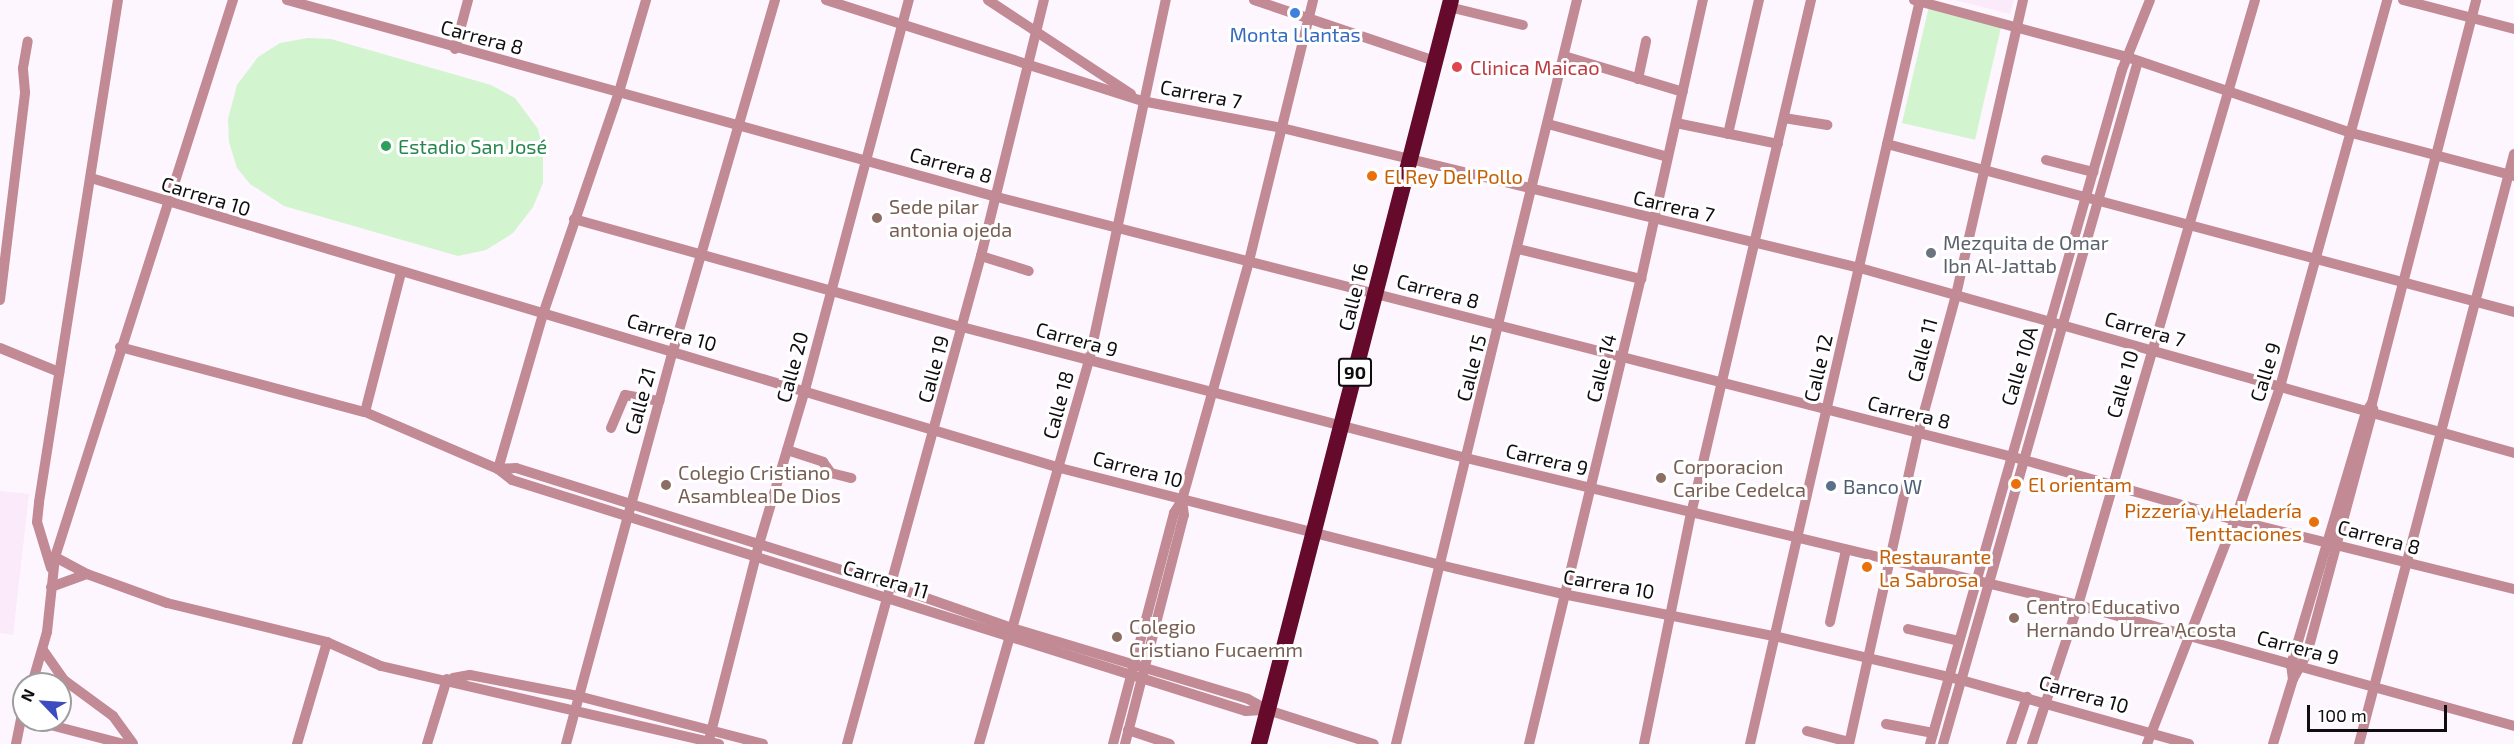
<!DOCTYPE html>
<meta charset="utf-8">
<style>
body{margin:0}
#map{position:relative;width:2514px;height:744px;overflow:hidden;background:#fef6ff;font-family:"Exo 2",sans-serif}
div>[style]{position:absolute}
.built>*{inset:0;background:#faeafa}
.green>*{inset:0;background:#d2f4cf;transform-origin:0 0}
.minor>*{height:10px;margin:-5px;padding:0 5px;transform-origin:5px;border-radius:5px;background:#c28a94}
.highway>*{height:16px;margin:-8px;padding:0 8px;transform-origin:8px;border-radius:8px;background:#660a2c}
.dots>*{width:16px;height:16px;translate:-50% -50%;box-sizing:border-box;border:3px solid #fff;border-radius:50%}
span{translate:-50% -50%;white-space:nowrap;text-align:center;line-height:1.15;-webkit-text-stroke:6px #fff;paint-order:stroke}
.shield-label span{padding:2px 4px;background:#fff;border:2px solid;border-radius:4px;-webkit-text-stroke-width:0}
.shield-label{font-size:18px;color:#100d10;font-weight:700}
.shop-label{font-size:20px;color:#366cbe}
.street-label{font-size:20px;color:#100d10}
.health-label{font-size:20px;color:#be3a42}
.left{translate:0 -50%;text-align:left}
.leisure-label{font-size:20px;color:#27864d}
.food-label{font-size:20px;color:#c56008}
.right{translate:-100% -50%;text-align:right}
.education-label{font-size:20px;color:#785e54}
.worship-label{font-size:20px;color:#5b616d}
.service-label{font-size:20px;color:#4e5e75}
.north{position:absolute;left:12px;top:672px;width:60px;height:60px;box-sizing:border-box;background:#fff;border:2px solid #9f9e9f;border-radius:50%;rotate:295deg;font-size:16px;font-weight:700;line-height:24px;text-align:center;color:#100d10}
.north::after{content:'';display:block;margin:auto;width:21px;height:27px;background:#3c4dc0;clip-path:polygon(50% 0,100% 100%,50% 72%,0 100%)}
.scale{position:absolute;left:2307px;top:705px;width:140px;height:27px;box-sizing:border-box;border:3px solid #100d10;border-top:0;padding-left:8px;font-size:18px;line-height:21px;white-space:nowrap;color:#100d10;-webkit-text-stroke:4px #fff;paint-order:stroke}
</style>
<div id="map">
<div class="built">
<div style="clip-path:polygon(1955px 0,2014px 0,2010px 14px)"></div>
<div style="clip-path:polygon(0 491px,29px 494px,13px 635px,0 633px)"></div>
</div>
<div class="green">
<div style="left:1929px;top:6px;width:75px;height:120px;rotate:13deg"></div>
<div style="clip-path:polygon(308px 38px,331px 39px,491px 85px,515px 98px,538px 129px,543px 150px,543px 183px,533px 207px,513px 233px,486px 250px,458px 256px,284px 206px,250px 184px,237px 168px,229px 142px,228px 119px,237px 85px,258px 57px,280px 43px)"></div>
</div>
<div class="minor">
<div style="left:287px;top:0;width:737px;rotate:15.51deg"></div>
<div style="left:997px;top:197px;width:1060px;rotate:14.36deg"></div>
<div style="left:2024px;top:460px;width:219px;rotate:15.9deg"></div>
<div style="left:2235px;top:520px;width:287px;rotate:13.9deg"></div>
<div style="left:826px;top:0;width:332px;rotate:17.7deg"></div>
<div style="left:1142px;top:101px;width:143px;rotate:10.9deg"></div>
<div style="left:1282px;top:128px;width:595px;rotate:13.62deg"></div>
<div style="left:1860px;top:268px;width:680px;rotate:15.79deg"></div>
<div style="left:988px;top:0;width:171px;rotate:33.3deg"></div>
<div style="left:1254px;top:0;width:191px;rotate:18.6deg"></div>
<div style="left:1914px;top:0;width:220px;rotate:15deg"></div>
<div style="left:2127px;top:57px;width:233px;rotate:18.7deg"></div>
<div style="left:2348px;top:132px;width:172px;rotate:14.8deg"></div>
<div style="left:2403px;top:0;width:115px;rotate:14.6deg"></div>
<div style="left:1449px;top:7px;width:76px;rotate:13.7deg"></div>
<div style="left:455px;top:49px;width:51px;rotate:-75.1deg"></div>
<div style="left:1564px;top:56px;width:124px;rotate:16.8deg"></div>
<div style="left:1638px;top:79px;width:39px;rotate:-78deg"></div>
<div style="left:1784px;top:118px;width:44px;rotate:9.2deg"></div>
<div style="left:1676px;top:123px;width:104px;rotate:11.6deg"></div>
<div style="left:1548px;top:124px;width:124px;rotate:15.4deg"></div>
<div style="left:1728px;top:134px;width:138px;rotate:-77deg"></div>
<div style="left:1887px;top:144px;width:649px;rotate:15deg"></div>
<div style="left:2046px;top:160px;width:49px;rotate:14.3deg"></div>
<div style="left:91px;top:178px;width:1011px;rotate:16.66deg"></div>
<div style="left:1060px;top:468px;width:392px;rotate:14.3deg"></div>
<div style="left:1440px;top:565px;width:126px;rotate:13.3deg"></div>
<div style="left:1563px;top:594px;width:215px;rotate:11.3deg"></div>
<div style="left:1774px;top:636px;width:192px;rotate:13.2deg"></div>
<div style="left:1961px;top:680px;width:237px;rotate:15.7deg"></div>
<div style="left:574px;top:219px;width:403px;rotate:15.6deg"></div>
<div style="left:962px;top:327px;width:521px;rotate:14.57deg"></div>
<div style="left:1466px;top:458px;width:629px;rotate:13.51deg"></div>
<div style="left:2078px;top:605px;width:452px;rotate:15.5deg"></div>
<div style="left:1518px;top:249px;width:127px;rotate:13.7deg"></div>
<div style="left:981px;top:256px;width:50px;rotate:17.4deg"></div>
<div style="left:0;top:300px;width:209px;rotate:-83.1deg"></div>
<div style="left:25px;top:92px;width:24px;rotate:-95deg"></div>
<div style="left:23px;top:68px;width:27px;rotate:-80deg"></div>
<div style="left:120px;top:347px;width:253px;rotate:14.9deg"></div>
<div style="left:365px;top:412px;width:145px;rotate:23.2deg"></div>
<div style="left:498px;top:469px;width:18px;rotate:38deg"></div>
<div style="left:512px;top:480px;width:769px;rotate:17.47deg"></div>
<div style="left:1246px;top:711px;width:22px;rotate:-3deg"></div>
<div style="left:0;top:348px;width:64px;rotate:22.1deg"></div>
<div style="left:365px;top:412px;width:144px;rotate:-75.5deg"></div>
<div style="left:611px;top:428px;width:36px;rotate:-67deg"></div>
<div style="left:625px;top:395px;width:35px;rotate:10deg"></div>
<div style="left:787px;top:450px;width:38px;rotate:18deg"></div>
<div style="left:823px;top:462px;width:14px;rotate:54deg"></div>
<div style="left:831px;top:473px;width:21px;rotate:14deg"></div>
<div style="left:498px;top:469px;width:18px;rotate:-3deg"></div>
<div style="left:516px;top:468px;width:394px;rotate:17.4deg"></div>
<div style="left:892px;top:586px;width:127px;rotate:19.3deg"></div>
<div style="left:1012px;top:628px;width:246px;rotate:16.7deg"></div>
<div style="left:1248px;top:699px;width:23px;rotate:29deg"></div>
<div style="left:1268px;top:710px;width:111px;rotate:17.8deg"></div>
<div style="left:498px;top:469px;width:161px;rotate:-73.8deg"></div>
<div style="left:543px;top:314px;width:235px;rotate:-71.1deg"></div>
<div style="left:619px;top:92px;width:96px;rotate:-73.6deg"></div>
<div style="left:55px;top:557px;width:36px;rotate:28deg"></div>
<div style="left:87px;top:574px;width:85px;rotate:19.9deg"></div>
<div style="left:167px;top:603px;width:165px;rotate:13.7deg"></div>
<div style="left:327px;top:642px;width:59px;rotate:24deg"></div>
<div style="left:381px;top:666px;width:347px;rotate:13deg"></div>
<div style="left:51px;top:568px;width:48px;rotate:-106.9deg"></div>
<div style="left:37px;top:522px;width:20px;rotate:-84deg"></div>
<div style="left:39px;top:502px;width:508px;rotate:-81.06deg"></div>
<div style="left:51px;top:587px;width:38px;rotate:-20deg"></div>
<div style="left:1830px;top:622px;width:74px;rotate:-77.5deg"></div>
<div style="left:1908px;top:629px;width:52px;rotate:13.2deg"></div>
<div style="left:43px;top:650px;width:37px;rotate:55deg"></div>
<div style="left:64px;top:680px;width:61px;rotate:36.3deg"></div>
<div style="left:113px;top:716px;width:34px;rotate:54deg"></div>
<div style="left:453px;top:678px;width:17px;rotate:-10deg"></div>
<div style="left:470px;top:675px;width:110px;rotate:11deg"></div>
<div style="left:578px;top:696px;width:191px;rotate:14.5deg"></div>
<div style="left:2293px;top:679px;width:14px;rotate:-98deg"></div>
<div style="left:2291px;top:665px;width:264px;rotate:-73.5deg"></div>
<div style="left:2366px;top:412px;width:11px;rotate:-56deg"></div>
<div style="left:2372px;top:403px;width:416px;rotate:-75.5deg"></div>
<div style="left:32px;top:684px;width:54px;rotate:-73.9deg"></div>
<div style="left:47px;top:632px;width:75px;rotate:-83.9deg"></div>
<div style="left:55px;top:557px;width:585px;rotate:-72.28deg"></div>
<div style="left:31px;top:720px;width:96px;rotate:14.5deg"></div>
<div style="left:1886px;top:724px;width:48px;rotate:10.8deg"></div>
<div style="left:1128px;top:730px;width:44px;rotate:18.4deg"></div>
<div style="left:1807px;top:731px;width:43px;rotate:14.7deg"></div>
<div style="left:16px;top:744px;width:41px;rotate:-78.7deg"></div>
<div style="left:297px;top:744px;width:106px;rotate:-73.6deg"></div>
<div style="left:427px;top:744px;width:68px;rotate:-72.9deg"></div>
<div style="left:566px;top:744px;width:407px;rotate:-74.8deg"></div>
<div style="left:673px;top:351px;width:366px;rotate:-73.8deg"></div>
<div style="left:708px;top:744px;width:206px;rotate:-75.7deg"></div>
<div style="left:759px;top:544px;width:161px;rotate:-73.4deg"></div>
<div style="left:805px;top:390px;width:404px;rotate:-75.1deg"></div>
<div style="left:847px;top:744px;width:506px;rotate:-74.65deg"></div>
<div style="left:981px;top:256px;width:264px;rotate:-76.2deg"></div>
<div style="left:979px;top:744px;width:398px;rotate:-74deg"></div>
<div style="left:1089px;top:361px;width:369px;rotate:-78deg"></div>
<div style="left:1113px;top:744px;width:239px;rotate:-75.2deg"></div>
<div style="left:1174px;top:513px;width:15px;rotate:-58deg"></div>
<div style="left:1182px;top:500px;width:248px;rotate:-74.3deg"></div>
<div style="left:1249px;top:261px;width:269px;rotate:-76.2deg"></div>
<div style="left:1125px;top:744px;width:236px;rotate:-75.6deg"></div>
<div style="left:1184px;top:515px;width:15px;rotate:-98deg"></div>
<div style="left:1396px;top:744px;width:766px;rotate:-76.33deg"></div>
<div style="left:1529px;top:744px;width:478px;rotate:-76.5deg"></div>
<div style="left:1641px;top:279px;width:286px;rotate:-77.5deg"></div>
<div style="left:1644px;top:744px;width:235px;rotate:-78.5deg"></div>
<div style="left:1691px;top:514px;width:528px;rotate:-76.86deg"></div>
<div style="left:1750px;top:744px;width:763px;rotate:-77.13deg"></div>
<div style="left:1849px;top:744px;width:318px;rotate:-77.5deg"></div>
<div style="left:1918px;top:434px;width:144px;rotate:-74.7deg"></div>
<div style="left:1956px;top:295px;width:303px;rotate:-77.2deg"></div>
<div style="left:1930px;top:744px;width:701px;rotate:-74.1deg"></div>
<div style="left:2122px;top:70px;width:75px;rotate:-68.2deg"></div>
<div style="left:1943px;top:744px;width:710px;rotate:-74.07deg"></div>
<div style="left:2011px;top:744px;width:50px;rotate:-71.2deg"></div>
<div style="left:2032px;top:744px;width:146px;rotate:-71.7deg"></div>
<div style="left:2078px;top:605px;width:630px;rotate:-73.69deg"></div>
<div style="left:2147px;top:744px;width:241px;rotate:-68.6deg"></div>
<div style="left:2235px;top:520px;width:140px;rotate:-71.3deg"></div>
<div style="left:2280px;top:387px;width:402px;rotate:-74.5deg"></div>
<div style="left:2273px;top:744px;width:68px;rotate:-72.9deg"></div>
<div style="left:2293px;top:679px;width:29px;rotate:-61deg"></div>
<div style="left:2307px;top:654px;width:254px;rotate:-74.9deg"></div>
<div style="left:2359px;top:744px;width:610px;rotate:-75.28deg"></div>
</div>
<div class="highway">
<div style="left:1259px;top:744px;width:768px;rotate:-75.53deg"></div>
</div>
<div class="dots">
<div style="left:1295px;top:13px;background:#3f7fe0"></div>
<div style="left:1457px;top:67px;background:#e0444e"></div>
<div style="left:386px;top:146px;background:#2e9e5b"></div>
<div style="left:1372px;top:176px;background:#e8710a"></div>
<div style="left:877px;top:218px;background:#8d6e63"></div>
<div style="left:1931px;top:253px;background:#6b7280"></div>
<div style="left:1661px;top:478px;background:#8d6e63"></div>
<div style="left:2016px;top:484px;background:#e8710a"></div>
<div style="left:666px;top:485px;background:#8d6e63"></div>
<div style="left:1831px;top:486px;background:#5c6f8a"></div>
<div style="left:2314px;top:522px;background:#e8710a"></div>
<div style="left:1867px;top:567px;background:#e8710a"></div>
<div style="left:2014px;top:618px;background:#8d6e63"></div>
<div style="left:1117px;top:637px;background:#8d6e63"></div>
</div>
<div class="shield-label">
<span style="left:1355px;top:372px">90</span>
</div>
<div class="shop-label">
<span style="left:1295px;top:34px">Monta Llantas</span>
</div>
<div class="street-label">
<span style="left:482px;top:37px;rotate:15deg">Carrera 8</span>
<span style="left:1201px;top:94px;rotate:11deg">Carrera 7</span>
<span style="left:951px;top:165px;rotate:16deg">Carrera 8</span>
<span style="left:206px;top:196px;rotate:17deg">Carrera 10</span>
<span style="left:1674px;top:206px;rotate:13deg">Carrera 7</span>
<span style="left:1438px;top:291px;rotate:15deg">Carrera 8</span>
<span style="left:1353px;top:297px;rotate:-76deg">Calle 16</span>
<span style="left:2145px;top:329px;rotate:16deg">Carrera 7</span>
<span style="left:672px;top:332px;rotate:16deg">Carrera 10</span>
<span style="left:1077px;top:339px;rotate:15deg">Carrera 9</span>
<span style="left:1922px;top:350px;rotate:-75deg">Calle 11</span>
<span style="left:2019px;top:366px;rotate:-73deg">Calle 10A</span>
<span style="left:792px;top:367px;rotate:-75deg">Calle 20</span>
<span style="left:1471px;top:368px;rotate:-76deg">Calle 15</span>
<span style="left:1601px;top:368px;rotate:-76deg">Calle 14</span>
<span style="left:1818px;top:368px;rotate:-77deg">Calle 12</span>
<span style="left:933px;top:369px;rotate:-75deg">Calle 19</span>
<span style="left:2265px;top:372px;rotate:-73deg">Calle 9</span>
<span style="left:2122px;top:384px;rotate:-74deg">Calle 10</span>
<span style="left:640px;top:401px;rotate:-75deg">Calle 21</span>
<span style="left:1058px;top:405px;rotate:-75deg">Calle 18</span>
<span style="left:1909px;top:412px;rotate:14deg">Carrera 8</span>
<span style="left:1547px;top:459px;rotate:13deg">Carrera 9</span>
<span style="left:1138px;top:469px;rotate:15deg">Carrera 10</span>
<span style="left:2379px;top:537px;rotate:15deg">Carrera 8</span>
<span style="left:886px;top:579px;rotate:17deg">Carrera 11</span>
<span style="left:1609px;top:584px;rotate:10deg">Carrera 10</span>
<span style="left:2298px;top:647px;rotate:15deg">Carrera 9</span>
<span style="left:2084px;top:694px;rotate:16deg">Carrera 10</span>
</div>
<div class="health-label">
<span class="left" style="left:1470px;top:67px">Clinica Maicao</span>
</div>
<div class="leisure-label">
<span class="left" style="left:398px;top:146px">Estadio San José</span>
</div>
<div class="food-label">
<span class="left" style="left:1384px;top:176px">El Rey Del Pollo</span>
<span class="left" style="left:2028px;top:484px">El orientam</span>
<span class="right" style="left:2302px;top:522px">Pizzería y Heladería<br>Tenttaciones</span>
<span class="left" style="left:1879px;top:568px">Restaurante<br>La Sabrosa</span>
</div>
<div class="education-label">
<span class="left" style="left:889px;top:218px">Sede pilar<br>antonia ojeda</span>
<span class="left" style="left:1673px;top:478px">Corporacion<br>Caribe Cedelca</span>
<span class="left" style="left:678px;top:484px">Colegio Cristiano<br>Asamblea De Dios</span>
<span class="left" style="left:2026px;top:618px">Centro Educativo<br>Hernando Urrea Acosta</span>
<span class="left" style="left:1129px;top:638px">Colegio<br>Cristiano Fucaemm</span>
</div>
<div class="worship-label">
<span class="left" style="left:1943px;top:254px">Mezquita de Omar<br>Ibn Al-Jattab</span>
</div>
<div class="service-label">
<span class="left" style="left:1843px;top:486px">Banco W</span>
</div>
<div class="north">N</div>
<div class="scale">100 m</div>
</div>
